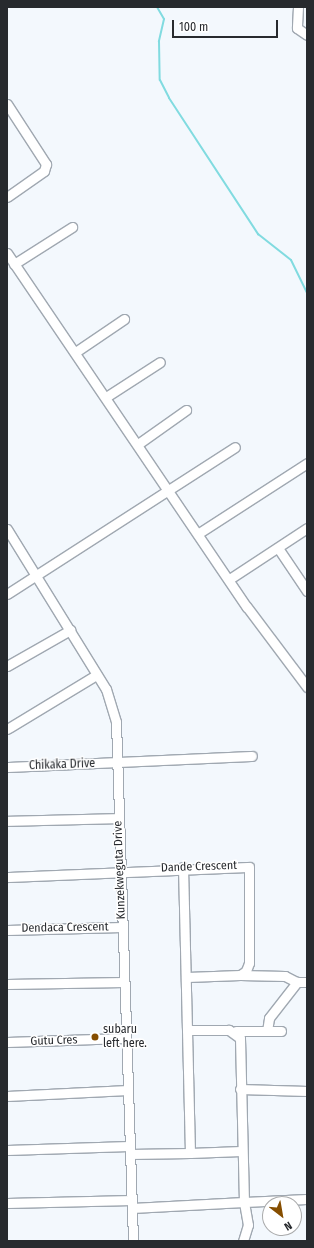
<!DOCTYPE html>
<style>
body{margin:0}
#map{position:relative;width:314px;height:1248px;overflow:hidden;background:#f3f8fd;font-family:"Fira Sans Condensed",sans-serif}
div>[style]{position:absolute}
.stream>*{height:2px;margin:-1px;padding:0 1px;transform-origin:1px;border-radius:1px;background:#81dbe0}
.roads{filter:drop-shadow(1px 0 #a0a8b1) drop-shadow(-1px 0 #a0a8b1) drop-shadow(0 1px #a0a8b1) drop-shadow(0 -1px #a0a8b1)}
.minor>*{height:9px;margin:-4.5px;padding:0 4.5px;transform-origin:4.5px;border-radius:4.5px;background:#fff}
.dots>*{width:11px;height:11px;translate:-50% -50%;box-sizing:border-box;border:2px solid #fff;border-radius:50%}
span{translate:-50% -50%;white-space:nowrap;text-align:center;line-height:1.15;-webkit-text-stroke:3px #fff;paint-order:stroke}
.street-label{font-size:12px;color:#272a2e}
.poi-label{font-size:12px;color:#272a2e}
.left{translate:0 -50%;text-align:left}
.frame{position:absolute;inset:0;border:8px solid #272a2e;pointer-events:none}
.north{position:absolute;left:262px;top:1196px;width:40px;height:40px;box-sizing:border-box;background:#fff;border:1px solid #a9aaab;border-radius:50%;rotate:149deg;font-size:11px;font-weight:700;line-height:16px;text-align:center;color:#272a2e}
.north::after{content:'';display:block;margin:auto;width:14px;height:18px;background:#864e00;clip-path:polygon(50% 0,100% 100%,50% 72%,0 100%)}
.scale{position:absolute;left:172px;top:20px;width:106px;height:18px;box-sizing:border-box;border:2px solid #272a2e;border-top:0;padding-left:5px;font-size:12px;line-height:14px;white-space:nowrap;color:#272a2e;-webkit-text-stroke:3px #fff;paint-order:stroke}
</style>
<div id="map">
<div class="stream">
<div style="left:157px;top:7px;width:14px;rotate:60deg"></div>
<div style="left:164px;top:19px;width:23px;rotate:103deg"></div>
<div style="left:159px;top:41px;width:39px;rotate:89deg"></div>
<div style="left:160px;top:80px;width:20px;rotate:63deg"></div>
<div style="left:169px;top:98px;width:163px;rotate:56.8deg"></div>
<div style="left:258px;top:234px;width:42px;rotate:38.2deg"></div>
<div style="left:291px;top:260px;width:37px;rotate:64deg"></div>
</div>
<div class="roads">
<div class="minor">
<div style="left:298px;top:7px;width:21px;rotate:93deg"></div>
<div style="left:297px;top:28px;width:12px;rotate:35deg"></div>
<div style="left:7px;top:104px;width:72px;rotate:57deg"></div>
<div style="left:46px;top:164px;width:7px;rotate:106deg"></div>
<div style="left:44px;top:171px;width:45px;rotate:144.9deg"></div>
<div style="left:7px;top:253px;width:428px;rotate:55.9deg"></div>
<div style="left:247px;top:607px;width:100px;rotate:53.1deg"></div>
<div style="left:14px;top:264px;width:69px;rotate:-32.5deg"></div>
<div style="left:77px;top:351px;width:57px;rotate:-34.2deg"></div>
<div style="left:106px;top:397px;width:64px;rotate:-32.9deg"></div>
<div style="left:138px;top:444px;width:59px;rotate:-35.3deg"></div>
<div style="left:7px;top:529px;width:188px;rotate:58.3deg"></div>
<div style="left:106px;top:689px;width:34px;rotate:73deg"></div>
<div style="left:116px;top:722px;width:519px;rotate:88.12deg"></div>
<div style="left:199px;top:533px;width:129px;rotate:-32.9deg"></div>
<div style="left:278px;top:548px;width:52px;rotate:56deg"></div>
<div style="left:231px;top:578px;width:91px;rotate:-33.3deg"></div>
<div style="left:7px;top:594px;width:271px;rotate:-32.8deg"></div>
<div style="left:7px;top:666px;width:73px;rotate:-29.7deg"></div>
<div style="left:7px;top:729px;width:104px;rotate:-31.2deg"></div>
<div style="left:7px;top:767px;width:245px;rotate:-2.6deg"></div>
<div style="left:7px;top:821px;width:111px;rotate:-1.5deg"></div>
<div style="left:7px;top:877px;width:242px;rotate:-2.4deg"></div>
<div style="left:249px;top:867px;width:96px;rotate:90deg"></div>
<div style="left:249px;top:963px;width:9px;rotate:111deg"></div>
<div style="left:246px;top:971px;width:7px;rotate:146deg"></div>
<div style="left:240px;top:975px;width:53px;rotate:177.8deg"></div>
<div style="left:7px;top:930px;width:115px;rotate:-1.5deg"></div>
<div style="left:240px;top:975px;width:45px;rotate:1.3deg"></div>
<div style="left:285px;top:976px;width:13px;rotate:27deg"></div>
<div style="left:297px;top:982px;width:10px"></div>
<div style="left:7px;top:984px;width:117px;rotate:-1deg"></div>
<div style="left:236px;top:1031px;width:45px"></div>
<div style="left:267px;top:1031px;width:13px;rotate:-81deg"></div>
<div style="left:269px;top:1018px;width:46px;rotate:-52.1deg"></div>
<div style="left:7px;top:1042px;width:118px;rotate:-1.9deg"></div>
<div style="left:240px;top:1089px;width:67px;rotate:1.7deg"></div>
<div style="left:7px;top:1096px;width:121px;rotate:-2.8deg"></div>
<div style="left:7px;top:1150px;width:122px;rotate:-1.9deg"></div>
<div style="left:190px;top:1153px;width:51px;rotate:-2.2deg"></div>
<div style="left:130px;top:1154px;width:60px;rotate:-1deg"></div>
<div style="left:190px;top:1153px;width:286px;rotate:-91.4deg"></div>
<div style="left:7px;top:1203px;width:125px;rotate:-1.4deg"></div>
<div style="left:132px;top:1208px;width:112px;rotate:-3.1deg"></div>
<div style="left:244px;top:1202px;width:164px;rotate:-91.4deg"></div>
<div style="left:240px;top:1038px;width:14px;rotate:-144deg"></div>
<div style="left:229px;top:1030px;width:42px;rotate:180deg"></div>
<div style="left:243px;top:1241px;width:17px;rotate:-73deg"></div>
<div style="left:248px;top:1225px;width:23px;rotate:-100deg"></div>
<div style="left:244px;top:1202px;width:63px;rotate:-2.7deg"></div>
</div>
</div>
<div class="dots">
<div style="left:95px;top:1037px;background:#864e00"></div>
</div>
<div class="street-label">
<span style="left:62px;top:765px;rotate:-2deg">Chikaka Drive</span>
<span style="left:199px;top:867px;rotate:-2deg">Dande Crescent</span>
<span style="left:120px;top:870px;rotate:-92deg">Kunzekweguta Drive</span>
<span style="left:65px;top:928px;rotate:-1deg">Dendaca Crescent</span>
<span style="left:54px;top:1041px;rotate:-2deg">Gutu Cres</span>
</div>
<div class="poi-label">
<span class="left" style="left:103px;top:1037px">subaru<br>left here.</span>
</div>
<div class="frame"></div>
<div class="north">N</div>
<div class="scale">100 m</div>
</div>
